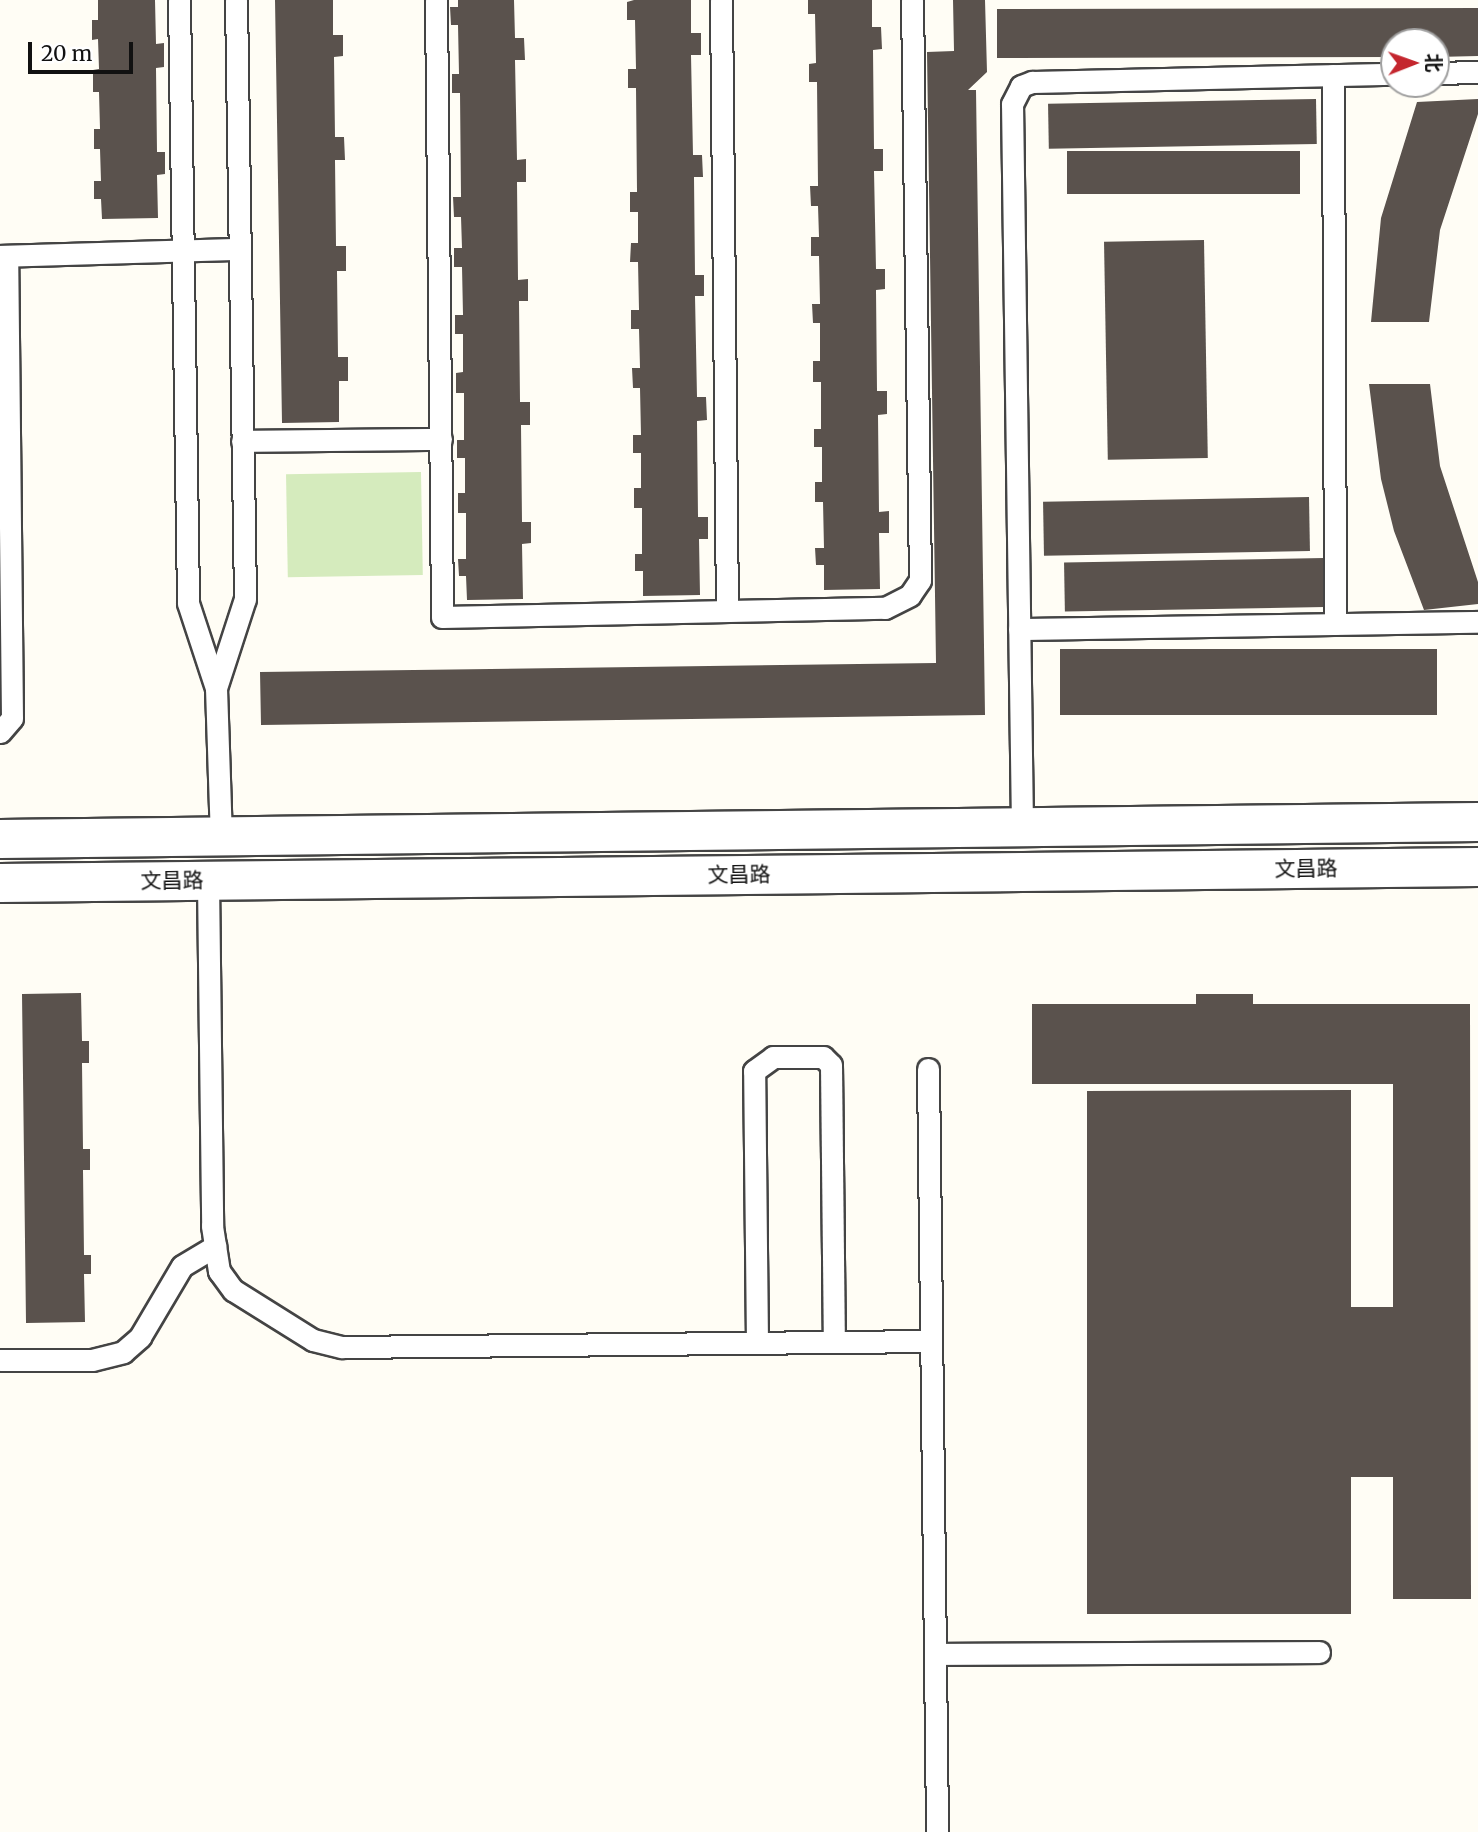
<!DOCTYPE html>
<meta charset="utf-8">
<style>
body{margin:0}
#map{position:relative;width:1478px;height:1832px;overflow:hidden;background:#fffdf5;font-family:Merriweather,"Noto Sans SC",serif}
div>[style]{position:absolute}
.green>*{inset:0;background:#d5ebbd;transform-origin:0 0}
.building>*{inset:0;background:#5a524d;transform-origin:0 0}
.roads{filter:drop-shadow(2px 0 #444) drop-shadow(-2px 0 #444) drop-shadow(0 2px #444) drop-shadow(0 -2px #444)}
.service>*{height:21px;margin:-10.5px;padding:0 10.5px;transform-origin:10.5px;border-radius:10.5px;background:#fff}
.tertiary>*{height:38px;margin:-19px;padding:0 19px;transform-origin:19px;border-radius:19px;background:#fff}
span{translate:-50% -50%;white-space:nowrap;text-align:center;line-height:1.15;-webkit-text-stroke:7px #fff;paint-order:stroke}
.street-label{font-size:21px;color:#111}
.north{position:absolute;left:1380px;top:28px;width:70px;height:70px;box-sizing:border-box;background:#fff;border:2px solid #a0a0a0;border-radius:50%;rotate:89deg;font-size:19px;font-weight:700;line-height:28px;text-align:center;color:#111}
.north::after{content:'';display:block;margin:auto;width:24px;height:32px;background:#c4262e;clip-path:polygon(50% 0,100% 100%,50% 72%,0 100%)}
.scale{position:absolute;left:28px;top:42px;width:105px;height:32px;box-sizing:border-box;border:4px solid #111;border-top:0;padding-left:9px;font-size:21px;line-height:24px;white-space:nowrap;color:#111;-webkit-text-stroke:5px #fff;paint-order:stroke}
</style>
<div id="map">
<div class="green">
<div style="left:421px;top:472px;width:103px;height:135px;rotate:89deg"></div>
</div>
<div class="building">
<div style="clip-path:polygon(98px 0,155px 0,156px 44px,164px 43px,164px 67px,156px 68px,157px 152px,165px 152px,165px 174px,157px 175px,158px 218px,102px 219px,101px 199px,94px 199px,94px 181px,101px 181px,100px 149px,94px 149px,94px 129px,100px 129px,99px 92px,93px 92px,93px 70px,99px 69px,98px 39px,92px 40px,92px 20px,98px 20px)"></div>
<div style="clip-path:polygon(275px 0,333px 0,333px 35px,343px 35px,343px 56px,334px 57px,335px 137px,344px 137px,345px 160px,335px 160px,336px 246px,346px 246px,346px 271px,337px 271px,338px 357px,348px 357px,348px 381px,339px 381px,339px 422px,282px 423px)"></div>
<div style="clip-path:polygon(458px 0,514px 0,515px 38px,524px 38px,525px 60px,515px 60px,517px 160px,526px 159px,526px 182px,517px 182px,518px 280px,528px 279px,528px 301px,519px 301px,520px 402px,530px 402px,530px 425px,521px 425px,522px 522px,531px 522px,531px 543px,522px 544px,523px 599px,467px 600px,466px 576px,459px 576px,458px 559px,466px 559px,466px 513px,458px 513px,458px 493px,465px 493px,465px 458px,457px 458px,457px 440px,464px 440px,464px 393px,456px 393px,456px 373px,463px 372px,463px 334px,455px 334px,455px 315px,463px 315px,462px 267px,454px 267px,454px 248px,462px 248px,461px 217px,454px 217px,453px 197px,461px 197px,460px 93px,452px 93px,452px 74px,459px 74px,458px 25px,451px 25px,450px 7px,458px 7px)"></div>
<div style="clip-path:polygon(634px 0,691px 0,691px 33px,701px 33px,701px 55px,691px 55px,693px 155px,702px 155px,703px 177px,694px 177px,695px 275px,704px 275px,704px 296px,695px 296px,697px 397px,706px 397px,707px 420px,697px 421px,698px 517px,708px 517px,708px 539px,699px 539px,700px 595px,643px 596px,643px 571px,635px 571px,635px 554px,642px 554px,642px 508px,634px 508px,634px 488px,641px 488px,641px 453px,633px 453px,633px 435px,641px 435px,640px 388px,633px 388px,632px 368px,640px 368px,639px 329px,631px 329px,631px 310px,639px 310px,638px 262px,630px 262px,631px 243px,638px 243px,638px 212px,630px 212px,630px 192px,637px 192px,636px 88px,628px 88px,628px 69px,636px 69px,635px 20px,627px 20px,627px 2px)"></div>
<div style="clip-path:polygon(808px 0,872px 0,872px 27px,881px 27px,882px 49px,873px 50px,874px 149px,883px 149px,883px 171px,874px 171px,876px 269px,885px 269px,885px 289px,876px 290px,877px 391px,887px 391px,887px 414px,878px 415px,879px 512px,889px 511px,889px 533px,879px 533px,880px 589px,824px 590px,824px 565px,816px 565px,815px 548px,824px 548px,823px 502px,815px 502px,815px 482px,822px 482px,822px 447px,814px 447px,814px 429px,821px 429px,821px 382px,813px 382px,813px 361px,820px 361px,820px 323px,813px 323px,812px 304px,820px 304px,819px 256px,811px 256px,811px 237px,819px 237px,818px 206px,811px 206px,810px 186px,818px 186px,817px 82px,809px 82px,809px 64px,816px 63px,815px 14px,808px 14px)"></div>
<div style="clip-path:polygon(953px 0,985px 0,987px 72px,968px 90px,976px 90px,985px 715px,261px 725px,260px 672px,936px 663px,927px 52px,954px 51px)"></div>
<div style="clip-path:polygon(1478px 8px,1478px 56px,1436px 57px,1436px 42px,1394px 42px,1394px 57px,997px 58px,997px 9px)"></div>
<div style="left:1316px;top:99px;width:45px;height:268px;rotate:89deg"></div>
<div style="clip-path:polygon(1478px 99px,1478px 114px,1440px 230px,1429px 322px,1371px 322px,1381px 218px,1417px 102px)"></div>
<div style="left:1300px;top:151px;width:43px;height:233px;rotate:90deg"></div>
<div style="left:1204px;top:240px;width:218px;height:100px;rotate:89deg"></div>
<div style="clip-path:polygon(1369px 384px,1430px 384px,1440px 466px,1478px 582px,1478px 604px,1424px 610px,1394px 531px,1381px 479px)"></div>
<div style="left:1309px;top:497px;width:54px;height:266px;rotate:89deg"></div>
<div style="left:1324px;top:558px;width:49px;height:260px;rotate:89deg"></div>
<div style="left:1437px;top:649px;width:66px;height:377px;rotate:90deg"></div>
<div style="clip-path:polygon(81px 993px,82px 1041px,89px 1041px,89px 1063px,82px 1063px,83px 1149px,90px 1149px,90px 1170px,83px 1170px,84px 1255px,91px 1255px,91px 1274px,84px 1274px,85px 1322px,26px 1323px,22px 994px)"></div>
<div style="clip-path:polygon(1196px 994px,1253px 994px,1253px 1004px,1470px 1004px,1471px 1599px,1393px 1599px,1393px 1477px,1351px 1477px,1351px 1614px,1087px 1614px,1087px 1091px,1351px 1090px,1351px 1307px,1393px 1307px,1393px 1084px,1032px 1084px,1032px 1004px,1196px 1004px)"></div>
</div>
<div class="roads">
<div class="service">
<div style="left:179px;top:0;width:603px;rotate:89.14deg"></div>
<div style="left:188px;top:603px;width:89px;rotate:71.8deg"></div>
<div style="left:216px;top:688px;width:149px;rotate:88.1deg"></div>
<div style="left:436px;top:0;width:617px;rotate:89.44deg"></div>
<div style="left:442px;top:617px;width:443px;rotate:-1.2deg"></div>
<div style="left:885px;top:608px;width:28px;rotate:-27deg"></div>
<div style="left:910px;top:595px;width:18px;rotate:-56deg"></div>
<div style="left:920px;top:580px;width:580px;rotate:-90.79deg"></div>
<div style="left:721px;top:0;width:611px;rotate:89.44deg"></div>
<div style="left:1436px;top:73px;width:42px;rotate:-1.4deg"></div>
<div style="left:1333px;top:75px;width:549px;rotate:89.79deg"></div>
<div style="left:0;top:256px;width:240px;rotate:-1.7deg"></div>
<div style="left:242px;top:441px;width:199px;rotate:-0.6deg"></div>
<div style="left:1019px;top:629px;width:459px;rotate:-0.9deg"></div>
<div style="left:216px;top:688px;width:94px;rotate:-72deg"></div>
<div style="left:245px;top:599px;width:599px;rotate:-90.86deg"></div>
<div style="left:0;top:732px;width:18px;rotate:-49deg"></div>
<div style="left:12px;top:718px;width:462px;rotate:-90.6deg"></div>
<div style="left:1022px;top:827px;width:723px;rotate:-90.79deg"></div>
<div style="left:1012px;top:104px;width:20px;rotate:-63deg"></div>
<div style="left:1021px;top:86px;width:12px;rotate:-20deg"></div>
<div style="left:1032px;top:82px;width:362px;rotate:-1.3deg"></div>
<div style="left:208px;top:881px;width:345px;rotate:89.3deg"></div>
<div style="left:212px;top:1226px;width:46px;rotate:81.2deg"></div>
<div style="left:219px;top:1271px;width:24px;rotate:54deg"></div>
<div style="left:233px;top:1290px;width:94px;rotate:32deg"></div>
<div style="left:313px;top:1340px;width:30px;rotate:14deg"></div>
<div style="left:342px;top:1347px;width:589px;rotate:-0.58deg"></div>
<div style="left:928px;top:1069px;width:763px;rotate:89.32deg"></div>
<div style="left:757px;top:1343px;width:272px;rotate:-90.6deg"></div>
<div style="left:754px;top:1071px;width:24px;rotate:-36deg"></div>
<div style="left:773px;top:1057px;width:50px"></div>
<div style="left:823px;top:1057px;width:11px;rotate:45deg"></div>
<div style="left:831px;top:1065px;width:277px;rotate:89.4deg"></div>
<div style="left:0;top:1360px;width:92px"></div>
<div style="left:92px;top:1360px;width:32px;rotate:-14deg"></div>
<div style="left:123px;top:1352px;width:23px;rotate:-41deg"></div>
<div style="left:140px;top:1337px;width:82px;rotate:-59.4deg"></div>
<div style="left:182px;top:1266px;width:39px;rotate:-31deg"></div>
<div style="left:935px;top:1654px;width:384px;rotate:-0.3deg"></div>
</div>
<div class="tertiary">
<div style="left:0;top:839px;width:1478px;rotate:-0.66deg"></div>
<div style="left:0;top:883px;width:1478px;rotate:-0.62deg"></div>
</div>
</div>
<div class="street-label">
<span style="left:1306px;top:869px;rotate:-1deg">文昌路</span>
<span style="left:739px;top:875px;rotate:-1deg">文昌路</span>
<span style="left:172px;top:881px;rotate:-1deg">文昌路</span>
</div>
<div class="north">北</div>
<div class="scale">20 m</div>
</div>
